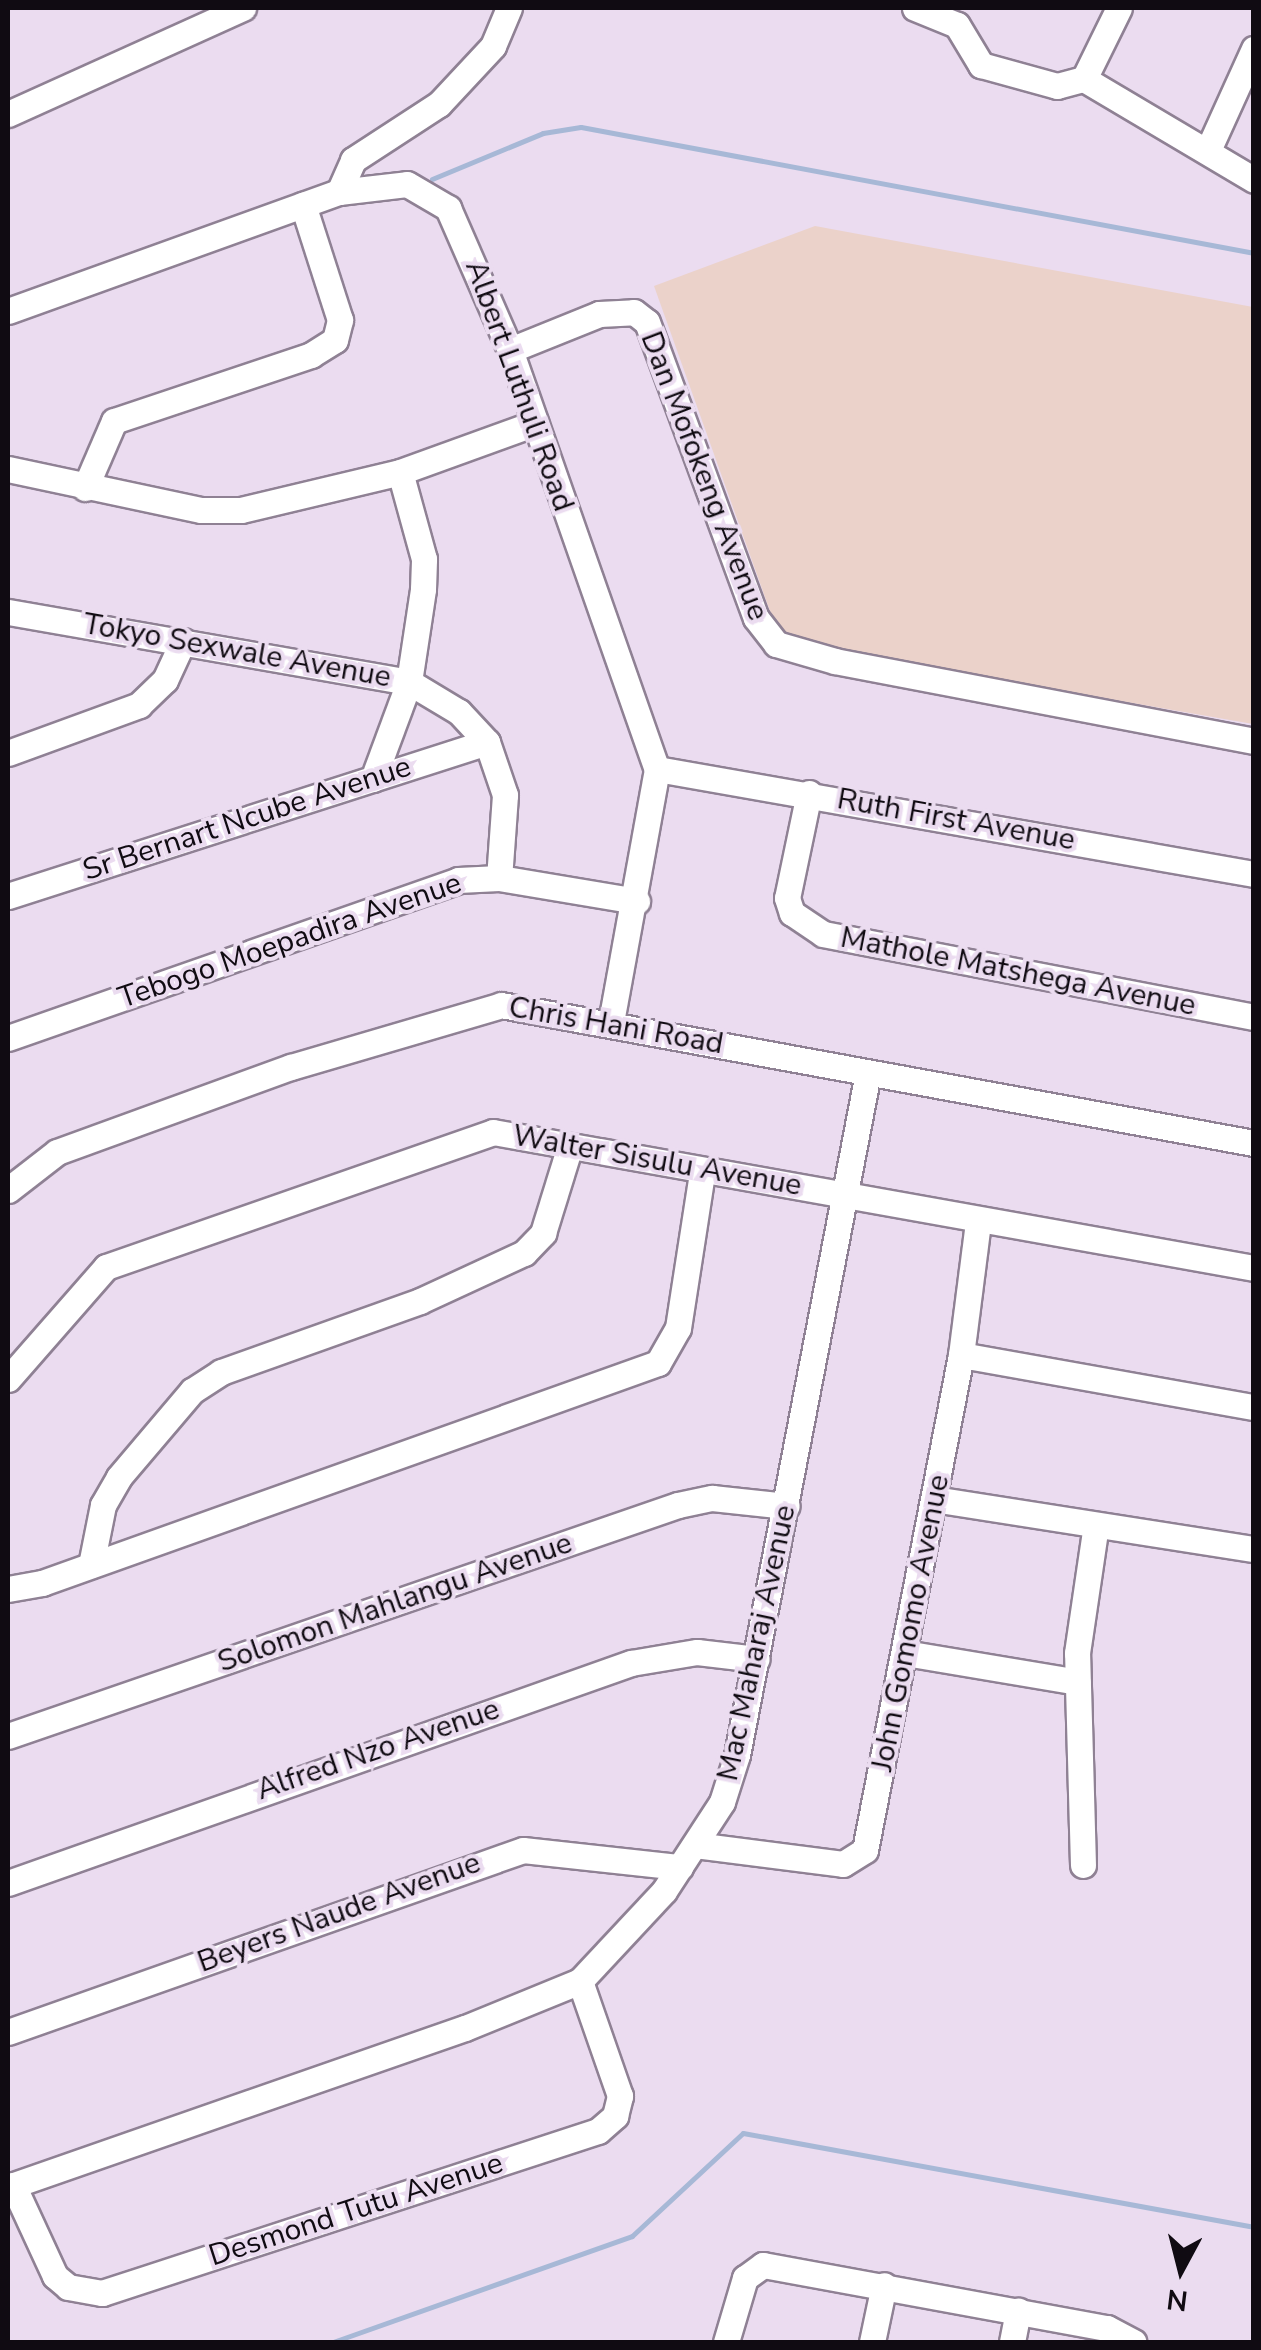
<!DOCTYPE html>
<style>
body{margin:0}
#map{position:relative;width:1261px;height:2350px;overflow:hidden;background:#ebdcf0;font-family:"Nunito Sans",sans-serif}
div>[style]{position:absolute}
.education>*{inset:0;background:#ebd2ca}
.stream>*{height:5px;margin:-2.5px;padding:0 2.5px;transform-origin:2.5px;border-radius:2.5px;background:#a7b8d6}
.roads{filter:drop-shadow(2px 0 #8f8194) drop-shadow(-2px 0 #8f8194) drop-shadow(0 2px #8f8194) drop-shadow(0 -2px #8f8194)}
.minor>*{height:25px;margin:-12.5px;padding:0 12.5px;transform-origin:12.5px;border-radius:12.5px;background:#fff}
span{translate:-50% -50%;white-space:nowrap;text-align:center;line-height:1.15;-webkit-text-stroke:8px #ebdcf0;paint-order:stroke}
.street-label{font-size:30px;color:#100b12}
.frame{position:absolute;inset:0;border:10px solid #100b12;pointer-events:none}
.north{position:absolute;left:1131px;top:2220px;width:100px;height:100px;-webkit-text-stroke:8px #ebdcf0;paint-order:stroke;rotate:187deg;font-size:28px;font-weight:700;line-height:40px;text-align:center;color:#100b12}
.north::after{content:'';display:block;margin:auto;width:35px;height:45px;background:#100b12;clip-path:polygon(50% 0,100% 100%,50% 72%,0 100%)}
</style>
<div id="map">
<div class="education">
<div style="clip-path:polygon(815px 226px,1253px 307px,1253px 724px,781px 642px,654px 286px)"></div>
</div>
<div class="stream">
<div style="left:432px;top:179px;width:120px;rotate:-22.5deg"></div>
<div style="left:543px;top:133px;width:38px;rotate:-9deg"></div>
<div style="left:581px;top:127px;width:685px;rotate:10.6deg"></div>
<div style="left:333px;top:2342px;width:317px;rotate:-19.5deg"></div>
<div style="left:632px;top:2236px;width:151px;rotate:-42.9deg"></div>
<div style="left:743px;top:2133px;width:520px;rotate:10.42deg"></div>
</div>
<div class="roads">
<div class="minor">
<div style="left:915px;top:8px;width:45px;rotate:22deg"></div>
<div style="left:957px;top:25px;width:47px;rotate:59deg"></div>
<div style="left:981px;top:65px;width:79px;rotate:15.4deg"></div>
<div style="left:1057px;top:86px;width:28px;rotate:-15deg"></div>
<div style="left:1084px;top:79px;width:198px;rotate:30.7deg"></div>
<div style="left:1084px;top:79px;width:79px;rotate:-63.8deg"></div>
<div style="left:8px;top:114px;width:258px;rotate:-24.3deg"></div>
<div style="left:1209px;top:148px;width:109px;rotate:-65.6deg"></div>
<div style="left:339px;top:192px;width:35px;rotate:-66deg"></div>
<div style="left:353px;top:160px;width:103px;rotate:-33.1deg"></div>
<div style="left:439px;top:104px;width:79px;rotate:-47deg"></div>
<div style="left:493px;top:46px;width:41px;rotate:-67.2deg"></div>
<div style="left:8px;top:311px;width:352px;rotate:-19.8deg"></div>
<div style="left:339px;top:192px;width:68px;rotate:-6.7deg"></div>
<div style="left:407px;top:184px;width:48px;rotate:30.3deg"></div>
<div style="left:448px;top:208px;width:155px;rotate:66.4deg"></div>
<div style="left:510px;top:350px;width:444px;rotate:70.7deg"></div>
<div style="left:657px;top:769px;width:256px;rotate:100.3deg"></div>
<div style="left:510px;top:350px;width:96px;rotate:-22deg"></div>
<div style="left:599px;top:314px;width:35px;rotate:-3deg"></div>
<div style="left:634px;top:312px;width:16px;rotate:38deg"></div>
<div style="left:647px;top:322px;width:315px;rotate:69.8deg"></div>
<div style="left:756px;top:618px;width:33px;rotate:52deg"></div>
<div style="left:776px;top:644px;width:61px;rotate:16.1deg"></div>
<div style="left:835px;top:661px;width:427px;rotate:10.8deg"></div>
<div style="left:8px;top:469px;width:197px;rotate:12deg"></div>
<div style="left:201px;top:510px;width:40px"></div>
<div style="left:241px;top:510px;width:163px;rotate:-13.4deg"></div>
<div style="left:400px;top:472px;width:144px;rotate:-19.9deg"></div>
<div style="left:85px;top:488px;width:73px;rotate:-66.6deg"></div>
<div style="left:114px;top:421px;width:208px;rotate:-18.5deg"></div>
<div style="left:311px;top:355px;width:28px;rotate:-32deg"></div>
<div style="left:335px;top:340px;width:21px;rotate:-76deg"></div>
<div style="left:340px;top:320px;width:121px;rotate:-107.8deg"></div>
<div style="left:8px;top:612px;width:407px;rotate:9.9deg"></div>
<div style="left:409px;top:682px;width:58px;rotate:31deg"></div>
<div style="left:459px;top:712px;width:41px;rotate:47deg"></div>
<div style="left:487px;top:742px;width:56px;rotate:71.2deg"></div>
<div style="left:505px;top:795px;width:83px;rotate:94.1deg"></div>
<div style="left:8px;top:753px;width:140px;rotate:-20.1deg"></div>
<div style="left:139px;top:705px;width:36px;rotate:-44deg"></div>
<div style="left:165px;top:680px;width:43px;rotate:-65.2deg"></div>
<div style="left:657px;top:769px;width:606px;rotate:9.98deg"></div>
<div style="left:373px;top:779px;width:103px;rotate:-69.6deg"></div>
<div style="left:409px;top:682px;width:94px;rotate:-81.4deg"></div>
<div style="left:423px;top:589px;width:30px;rotate:-88deg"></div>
<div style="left:424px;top:559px;width:90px;rotate:-105.4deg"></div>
<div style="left:809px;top:793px;width:107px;rotate:101.8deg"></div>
<div style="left:787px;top:898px;width:16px;rotate:72deg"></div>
<div style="left:792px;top:913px;width:37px;rotate:34deg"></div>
<div style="left:823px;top:934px;width:439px;rotate:10.9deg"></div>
<div style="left:8px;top:896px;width:503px;rotate:-17.82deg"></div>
<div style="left:8px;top:1038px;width:477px;rotate:-19.3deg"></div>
<div style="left:458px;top:880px;width:41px;rotate:-2.8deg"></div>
<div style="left:499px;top:878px;width:140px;rotate:9.5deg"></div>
<div style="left:8px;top:1190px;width:62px;rotate:-37.8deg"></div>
<div style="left:57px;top:1152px;width:249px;rotate:-20deg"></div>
<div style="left:291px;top:1067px;width:219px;rotate:-16.4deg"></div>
<div style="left:501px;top:1005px;width:766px;rotate:10.39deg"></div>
<div style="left:961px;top:1355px;width:298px;rotate:10.1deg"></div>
<div style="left:8px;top:1379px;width:149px;rotate:-48.8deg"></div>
<div style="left:106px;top:1267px;width:410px;rotate:-19.2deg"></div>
<div style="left:493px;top:1132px;width:773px;rotate:10.13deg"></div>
<div style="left:934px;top:1499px;width:324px;rotate:8.9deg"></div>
<div style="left:91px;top:1565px;width:61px;rotate:-78.7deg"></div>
<div style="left:103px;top:1505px;width:32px;rotate:-60deg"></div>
<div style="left:119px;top:1477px;width:113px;rotate:-49.7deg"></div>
<div style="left:192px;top:1391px;width:35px;rotate:-33deg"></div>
<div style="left:221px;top:1372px;width:211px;rotate:-19.6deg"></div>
<div style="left:420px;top:1301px;width:115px;rotate:-24.8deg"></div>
<div style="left:524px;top:1253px;width:28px;rotate:-46deg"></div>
<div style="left:543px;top:1233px;width:88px;rotate:-72.8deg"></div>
<div style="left:8px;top:1589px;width:35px;rotate:-10deg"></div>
<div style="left:42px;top:1583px;width:654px;rotate:-19.65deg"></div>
<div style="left:658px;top:1363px;width:40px;rotate:-60.3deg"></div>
<div style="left:678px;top:1328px;width:157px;rotate:-81.2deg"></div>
<div style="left:905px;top:1653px;width:175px;rotate:9.5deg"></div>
<div style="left:8px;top:1736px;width:709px;rotate:-19.02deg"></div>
<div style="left:678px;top:1505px;width:35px;rotate:-12deg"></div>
<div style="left:712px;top:1498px;width:75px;rotate:6.1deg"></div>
<div style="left:695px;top:1845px;width:149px;rotate:7.3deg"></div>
<div style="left:843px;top:1864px;width:26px;rotate:-32deg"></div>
<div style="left:865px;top:1850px;width:504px;rotate:-79.02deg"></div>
<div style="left:961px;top:1355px;width:134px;rotate:-82.7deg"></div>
<div style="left:1083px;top:1865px;width:212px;rotate:-91.6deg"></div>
<div style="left:1077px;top:1653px;width:129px;rotate:-81.6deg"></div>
<div style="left:8px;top:1883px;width:661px;rotate:-19.45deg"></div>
<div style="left:631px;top:1663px;width:67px;rotate:-9.5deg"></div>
<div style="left:697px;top:1652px;width:60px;rotate:6.7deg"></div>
<div style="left:8px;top:2032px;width:546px;rotate:-19.46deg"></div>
<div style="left:523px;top:1850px;width:158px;rotate:6.2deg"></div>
<div style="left:13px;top:2185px;width:100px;rotate:65.2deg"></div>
<div style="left:55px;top:2276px;width:17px;rotate:40deg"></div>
<div style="left:68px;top:2287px;width:35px;rotate:10deg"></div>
<div style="left:102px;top:2293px;width:522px;rotate:-18.09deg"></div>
<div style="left:598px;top:2131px;width:23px;rotate:-41deg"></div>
<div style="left:615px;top:2116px;width:21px;rotate:-76deg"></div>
<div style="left:620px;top:2096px;width:122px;rotate:-109.2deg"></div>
<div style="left:8px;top:2187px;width:484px;rotate:-19.2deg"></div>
<div style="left:465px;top:2028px;width:124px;rotate:-22.2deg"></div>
<div style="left:580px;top:1981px;width:123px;rotate:-47deg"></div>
<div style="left:664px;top:1891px;width:106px;rotate:-56.9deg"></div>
<div style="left:722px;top:1802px;width:49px;rotate:-72.3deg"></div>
<div style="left:737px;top:1755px;width:694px;rotate:-79.13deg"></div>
<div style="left:726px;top:2342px;width:67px;rotate:-73.5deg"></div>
<div style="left:745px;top:2278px;width:22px;rotate:-36deg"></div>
<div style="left:763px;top:2265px;width:350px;rotate:10.4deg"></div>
<div style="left:1107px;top:2328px;width:30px;rotate:28deg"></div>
<div style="left:872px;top:2342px;width:58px;rotate:-78.1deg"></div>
<div style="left:1012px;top:2342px;width:32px;rotate:-79deg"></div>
</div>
</div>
<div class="street-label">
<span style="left:519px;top:386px;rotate:70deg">Albert Luthuli Road</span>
<span style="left:704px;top:476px;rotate:69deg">Dan Mofokeng Avenue</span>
<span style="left:237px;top:651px;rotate:10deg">Tokyo Sexwale Avenue</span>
<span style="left:247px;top:819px;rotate:-18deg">Sr Bernart Ncube Avenue</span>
<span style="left:956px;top:820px;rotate:10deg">Ruth First Avenue</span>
<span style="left:290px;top:941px;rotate:-19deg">Tebogo Moepadira Avenue</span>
<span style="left:1018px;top:972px;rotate:11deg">Mathole Matshega Avenue</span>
<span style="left:616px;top:1026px;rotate:10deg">Chris Hani Road</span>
<span style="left:657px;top:1161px;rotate:10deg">Walter Sisulu Avenue</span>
<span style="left:395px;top:1603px;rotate:-19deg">Solomon Mahlangu Avenue</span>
<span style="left:911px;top:1623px;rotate:-79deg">John Gomomo Avenue</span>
<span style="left:757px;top:1643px;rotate:-78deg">Mac Maharaj Avenue</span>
<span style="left:378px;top:1750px;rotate:-19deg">Alfred Nzo Avenue</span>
<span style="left:339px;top:1913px;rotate:-20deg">Beyers Naude Avenue</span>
<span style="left:356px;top:2210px;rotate:-18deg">Desmond Tutu Avenue</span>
</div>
<div class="frame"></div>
<div class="north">N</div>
</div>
